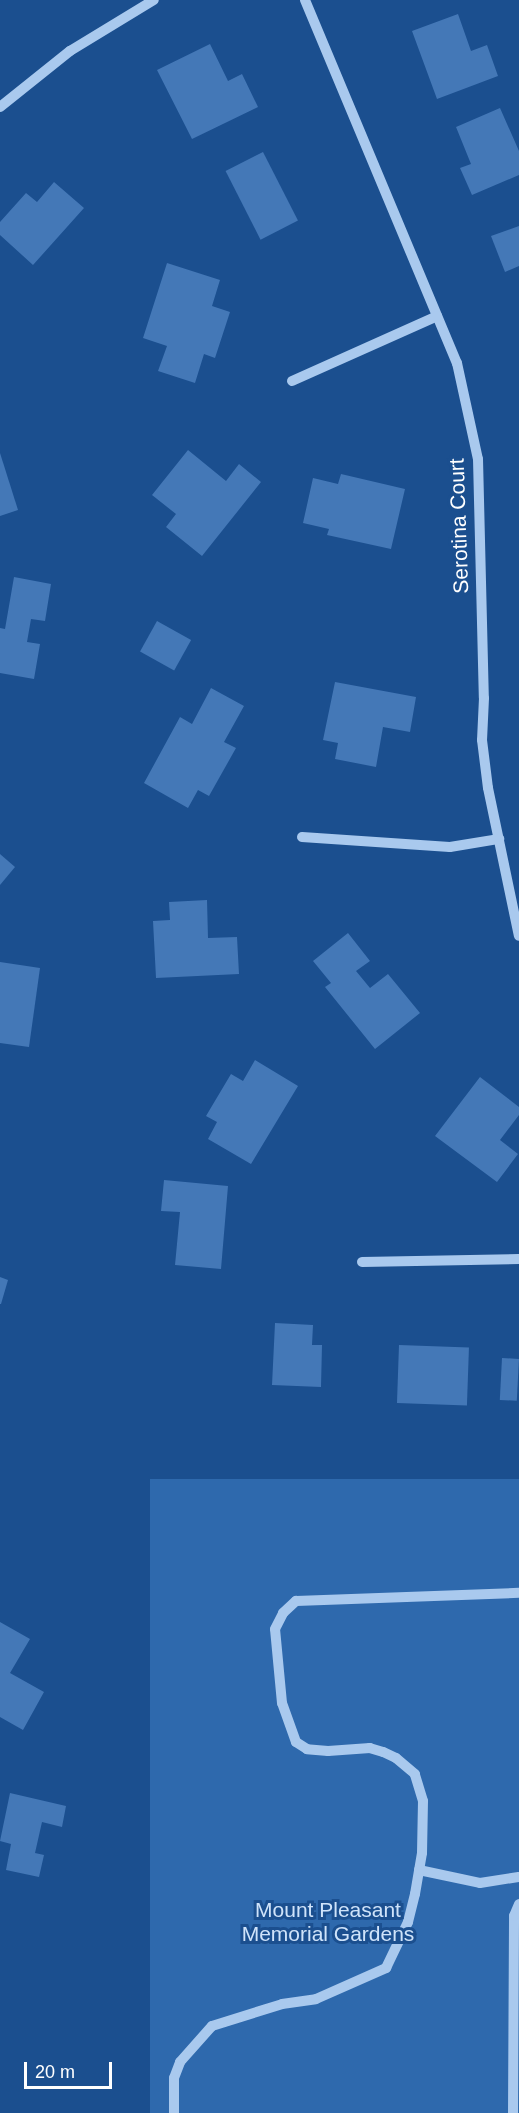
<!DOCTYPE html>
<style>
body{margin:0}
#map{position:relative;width:519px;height:2113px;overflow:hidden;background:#1b4f8f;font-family:Arial,sans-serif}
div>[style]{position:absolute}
.green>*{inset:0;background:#2e69ad;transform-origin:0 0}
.building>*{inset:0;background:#4478b7;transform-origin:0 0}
.minor>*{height:10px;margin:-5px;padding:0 5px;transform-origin:5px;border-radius:5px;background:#a9c9ee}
span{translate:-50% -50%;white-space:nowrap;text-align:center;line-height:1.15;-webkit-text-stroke:6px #1b4f8f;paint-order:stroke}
.street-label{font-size:21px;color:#fff}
.park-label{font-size:21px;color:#cfe3fa}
.scale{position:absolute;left:24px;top:2062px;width:88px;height:27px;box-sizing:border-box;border:3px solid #fff;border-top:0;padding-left:8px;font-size:18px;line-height:21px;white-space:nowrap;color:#fff;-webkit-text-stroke:4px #1b4f8f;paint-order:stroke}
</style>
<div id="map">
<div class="green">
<div style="left:150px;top:1479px;width:369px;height:634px"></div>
</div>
<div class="building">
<div style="clip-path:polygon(458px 14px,471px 51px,487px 45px,498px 76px,437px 99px,412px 31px)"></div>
<div style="clip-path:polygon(210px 44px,228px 81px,242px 74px,258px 107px,192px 139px,157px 70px)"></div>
<div style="clip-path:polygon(500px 108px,519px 151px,519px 175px,472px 195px,460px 168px,471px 164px,456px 127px)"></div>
<div style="left:263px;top:152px;width:77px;height:42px;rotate:63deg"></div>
<div style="clip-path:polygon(54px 182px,84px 208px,33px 265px,0 235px,0 222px,26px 193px,37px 202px)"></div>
<div style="clip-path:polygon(519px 226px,519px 266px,505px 272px,491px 236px)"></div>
<div style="clip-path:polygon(167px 263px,220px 280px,212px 306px,230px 312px,215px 358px,204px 354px,195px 383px,158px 371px,167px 346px,143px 338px)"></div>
<div style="clip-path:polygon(188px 450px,226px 481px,239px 464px,261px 482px,202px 556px,166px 527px,176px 514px,152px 495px)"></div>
<div style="clip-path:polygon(0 453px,18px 510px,0 516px)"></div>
<div style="clip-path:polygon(341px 474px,405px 489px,391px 549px,327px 535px,329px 529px,303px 523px,313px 478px,338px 484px)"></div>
<div style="clip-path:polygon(14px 577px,51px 584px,45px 621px,31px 619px,27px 642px,40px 644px,34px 679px,0 673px,0 628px,5px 629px)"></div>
<div style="left:157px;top:621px;width:39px;height:35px;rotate:29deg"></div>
<div style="clip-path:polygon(335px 682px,416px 697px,410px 732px,383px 727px,376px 767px,335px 759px,338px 743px,323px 740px)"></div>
<div style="clip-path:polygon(211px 688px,244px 706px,224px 742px,236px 748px,209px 796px,198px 790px,188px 808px,144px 783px,180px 717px,192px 724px)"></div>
<div style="clip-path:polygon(0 854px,15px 867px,0 885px)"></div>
<div style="clip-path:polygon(207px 900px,208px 938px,237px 937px,239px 974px,156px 978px,153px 921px,170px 920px,169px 902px)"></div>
<div style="clip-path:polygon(348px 933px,370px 961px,356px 971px,370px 988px,388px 974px,420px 1013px,375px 1049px,325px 987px,331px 983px,313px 961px)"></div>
<div style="clip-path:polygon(0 962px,40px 968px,29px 1047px,0 1043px)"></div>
<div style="clip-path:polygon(255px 1060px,298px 1086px,251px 1164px,208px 1139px,217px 1122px,206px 1116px,231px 1074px,243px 1081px)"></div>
<div style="clip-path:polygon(480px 1077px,519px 1107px,519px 1115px,500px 1140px,518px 1154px,497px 1182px,435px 1136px)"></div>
<div style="clip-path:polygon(164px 1180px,228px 1186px,221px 1269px,175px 1265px,180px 1212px,161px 1211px)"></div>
<div style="clip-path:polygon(0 1277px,8px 1280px,1px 1304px,0 1304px)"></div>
<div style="clip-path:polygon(275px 1323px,313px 1325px,312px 1345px,322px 1345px,321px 1387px,272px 1385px)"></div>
<div style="left:399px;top:1345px;width:70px;height:58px;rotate:2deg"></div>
<div style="left:502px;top:1358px;width:17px;height:42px;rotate:3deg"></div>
<div style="clip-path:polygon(0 1622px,30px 1639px,10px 1673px,44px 1692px,23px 1730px,0 1717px)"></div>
<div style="clip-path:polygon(10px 1793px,66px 1806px,62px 1827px,42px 1822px,35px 1853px,44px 1855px,39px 1877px,6px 1870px,11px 1844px,0 1841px)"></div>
</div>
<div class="minor">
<div style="left:305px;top:0;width:394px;rotate:67.3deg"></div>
<div style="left:457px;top:363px;width:98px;rotate:77.7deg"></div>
<div style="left:478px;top:459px;width:239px;rotate:88.6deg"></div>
<div style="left:484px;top:698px;width:42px;rotate:92.7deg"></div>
<div style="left:482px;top:740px;width:48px;rotate:82.9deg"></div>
<div style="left:488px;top:788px;width:151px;rotate:78.2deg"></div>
<div style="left:0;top:107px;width:90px;rotate:-38.7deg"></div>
<div style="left:70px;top:51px;width:98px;rotate:-31.3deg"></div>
<div style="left:292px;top:381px;width:159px;rotate:-24.1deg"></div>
<div style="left:302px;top:837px;width:148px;rotate:3.9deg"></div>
<div style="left:450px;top:847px;width:50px;rotate:-9.3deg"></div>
<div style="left:362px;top:1262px;width:157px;rotate:-1.1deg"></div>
<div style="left:419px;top:1870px;width:62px;rotate:12deg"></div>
<div style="left:480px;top:1883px;width:39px;rotate:-9deg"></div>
<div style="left:174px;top:2113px;width:35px;rotate:-90deg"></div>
<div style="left:174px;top:2078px;width:17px;rotate:-69deg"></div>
<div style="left:180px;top:2062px;width:48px;rotate:-48.4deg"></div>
<div style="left:212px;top:2026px;width:73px;rotate:-17.4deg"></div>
<div style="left:282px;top:2004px;width:34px;rotate:-8deg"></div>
<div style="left:316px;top:1999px;width:77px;rotate:-23.9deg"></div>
<div style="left:386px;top:1968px;width:51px;rotate:-64.4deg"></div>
<div style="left:408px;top:1922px;width:29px;rotate:-76deg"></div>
<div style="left:415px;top:1894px;width:42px;rotate:-80.3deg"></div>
<div style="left:422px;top:1853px;width:52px;rotate:-88.9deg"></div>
<div style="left:423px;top:1801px;width:28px;rotate:-107deg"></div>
<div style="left:415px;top:1774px;width:25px;rotate:-140deg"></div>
<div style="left:396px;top:1758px;width:14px;rotate:-155deg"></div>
<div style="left:383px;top:1752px;width:14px;rotate:-163deg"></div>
<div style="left:370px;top:1748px;width:42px;rotate:175.9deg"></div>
<div style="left:328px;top:1751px;width:21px;rotate:-175deg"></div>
<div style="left:307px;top:1749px;width:13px;rotate:-148deg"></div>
<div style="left:296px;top:1742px;width:41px;rotate:-109.7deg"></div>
<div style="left:282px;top:1703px;width:74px;rotate:-95.4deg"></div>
<div style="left:275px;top:1629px;width:18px;rotate:-63deg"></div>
<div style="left:283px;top:1613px;width:18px;rotate:-43deg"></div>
<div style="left:296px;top:1601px;width:223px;rotate:-2.1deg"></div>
<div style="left:513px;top:2113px;width:197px;rotate:-89.7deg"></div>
<div style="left:514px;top:1916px;width:13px;rotate:-67deg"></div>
</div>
<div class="street-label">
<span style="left:459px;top:526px;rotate:-92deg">Serotina Court</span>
</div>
<div class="park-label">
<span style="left:328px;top:1922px">Mount Pleasant<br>Memorial Gardens</span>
</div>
<div class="scale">20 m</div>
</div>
